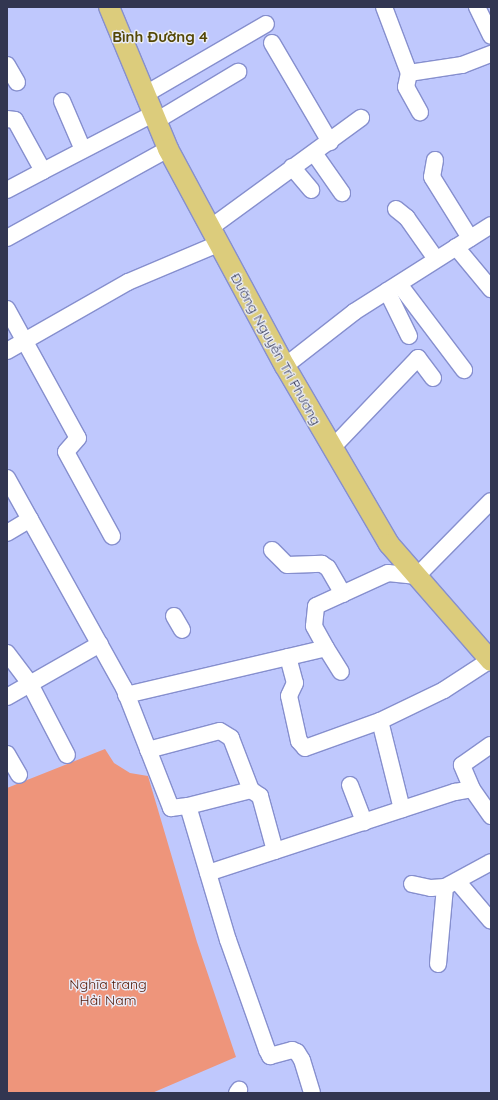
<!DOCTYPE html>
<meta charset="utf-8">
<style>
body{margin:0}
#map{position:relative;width:498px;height:1100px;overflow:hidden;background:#bfc8fd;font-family:Quicksand,sans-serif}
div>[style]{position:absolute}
.green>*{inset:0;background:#ee957b}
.roads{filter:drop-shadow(1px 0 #868fce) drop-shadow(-1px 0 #868fce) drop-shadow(0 1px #868fce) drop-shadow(0 -1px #868fce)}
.minor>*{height:16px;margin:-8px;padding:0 8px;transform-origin:8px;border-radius:8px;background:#fff}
.major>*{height:20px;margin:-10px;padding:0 10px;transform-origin:10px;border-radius:10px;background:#dccc7c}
span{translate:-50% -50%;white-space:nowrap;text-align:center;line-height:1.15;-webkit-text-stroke:3px #e9ecf9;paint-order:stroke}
.street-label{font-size:14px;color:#323651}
.park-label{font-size:14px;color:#4f1706}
.neighbourhood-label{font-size:15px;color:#554806;font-weight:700}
.frame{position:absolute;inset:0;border:8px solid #323651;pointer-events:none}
</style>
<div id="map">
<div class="green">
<div style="clip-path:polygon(105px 749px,114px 763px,130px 773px,148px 776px,197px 942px,236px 1057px,152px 1093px,7px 1093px,7px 788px)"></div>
</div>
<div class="roads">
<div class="minor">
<div style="left:384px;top:7px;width:71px;rotate:69.3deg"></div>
<div style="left:409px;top:73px;width:54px;rotate:-8.6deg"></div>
<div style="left:462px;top:65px;width:31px;rotate:-21deg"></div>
<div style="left:477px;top:7px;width:32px;rotate:64deg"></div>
<div style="left:272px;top:43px;width:115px;rotate:59.6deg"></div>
<div style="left:7px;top:65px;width:20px;rotate:60deg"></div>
<div style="left:409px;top:73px;width:14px;rotate:102deg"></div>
<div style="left:406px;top:87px;width:29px;rotate:61deg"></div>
<div style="left:144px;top:95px;width:141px;rotate:-30.2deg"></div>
<div style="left:62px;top:101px;width:53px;rotate:66.8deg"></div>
<div style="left:7px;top:119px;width:8px;rotate:7deg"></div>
<div style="left:15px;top:120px;width:58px;rotate:61.2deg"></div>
<div style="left:43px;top:171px;width:124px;rotate:-27.4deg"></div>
<div style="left:156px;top:121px;width:96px;rotate:-30.9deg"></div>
<div style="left:314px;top:153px;width:49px;rotate:55deg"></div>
<div style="left:435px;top:160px;width:17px;rotate:100deg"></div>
<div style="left:432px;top:177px;width:72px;rotate:58.1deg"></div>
<div style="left:292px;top:167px;width:30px;rotate:50deg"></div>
<div style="left:7px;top:190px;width:41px;rotate:-27.8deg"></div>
<div style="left:396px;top:209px;width:14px;rotate:39deg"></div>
<div style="left:407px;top:218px;width:50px;rotate:54.7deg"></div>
<div style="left:210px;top:228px;width:187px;rotate:-36.1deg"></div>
<div style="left:7px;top:238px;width:184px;rotate:-28.9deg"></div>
<div style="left:456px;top:247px;width:55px;rotate:50.2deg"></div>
<div style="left:399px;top:284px;width:108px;rotate:52.9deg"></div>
<div style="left:387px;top:291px;width:50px;rotate:63.9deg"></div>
<div style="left:7px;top:309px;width:147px;rotate:61.2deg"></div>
<div style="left:78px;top:438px;width:18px;rotate:131deg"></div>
<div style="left:66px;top:452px;width:96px;rotate:61.3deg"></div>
<div style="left:7px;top:351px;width:139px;rotate:-29.7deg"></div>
<div style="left:128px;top:282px;width:98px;rotate:-22.9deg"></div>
<div style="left:285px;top:366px;width:88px;rotate:-38deg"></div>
<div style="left:354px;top:312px;width:162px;rotate:-32.4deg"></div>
<div style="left:333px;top:447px;width:123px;rotate:-46.3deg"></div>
<div style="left:418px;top:358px;width:25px;rotate:53deg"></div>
<div style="left:7px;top:478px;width:240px;rotate:60.9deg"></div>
<div style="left:124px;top:688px;width:129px;rotate:68.6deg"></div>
<div style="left:171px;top:808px;width:17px;rotate:-7deg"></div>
<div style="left:188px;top:806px;width:65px;rotate:-14.3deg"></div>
<div style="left:7px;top:533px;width:27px;rotate:-31deg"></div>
<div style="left:272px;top:550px;width:21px;rotate:45deg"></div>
<div style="left:287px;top:565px;width:35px;rotate:-2deg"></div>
<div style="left:322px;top:564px;width:7px;rotate:34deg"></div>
<div style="left:328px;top:568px;width:30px;rotate:60deg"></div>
<div style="left:174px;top:616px;width:16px;rotate:60deg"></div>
<div style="left:326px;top:648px;width:28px;rotate:58deg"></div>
<div style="left:7px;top:653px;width:39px;rotate:53deg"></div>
<div style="left:30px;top:684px;width:80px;rotate:62.5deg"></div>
<div style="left:288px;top:657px;width:27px;rotate:75deg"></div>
<div style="left:295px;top:683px;width:14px;rotate:115deg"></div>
<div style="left:289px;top:696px;width:46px;rotate:77.5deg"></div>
<div style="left:299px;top:741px;width:9px;rotate:49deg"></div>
<div style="left:305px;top:748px;width:80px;rotate:-19.8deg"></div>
<div style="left:380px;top:721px;width:71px;rotate:-25.8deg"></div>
<div style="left:444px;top:690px;width:55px;rotate:-33.1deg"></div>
<div style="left:126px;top:695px;width:205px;rotate:-13.2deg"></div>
<div style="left:326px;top:648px;width:25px;rotate:-119deg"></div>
<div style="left:314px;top:626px;width:20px;rotate:-84deg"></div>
<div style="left:316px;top:606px;width:79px;rotate:-24.6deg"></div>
<div style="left:388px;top:573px;width:29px;rotate:6deg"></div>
<div style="left:417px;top:576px;width:105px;rotate:-45.4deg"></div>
<div style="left:7px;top:697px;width:107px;rotate:-29.7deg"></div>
<div style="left:380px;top:721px;width:91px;rotate:76deg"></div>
<div style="left:148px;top:750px;width:74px;rotate:-14.8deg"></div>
<div style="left:220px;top:731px;width:13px;rotate:32deg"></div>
<div style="left:231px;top:738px;width:56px;rotate:69deg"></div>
<div style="left:251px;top:790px;width:11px;rotate:34deg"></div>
<div style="left:260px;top:796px;width:57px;rotate:74.7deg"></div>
<div style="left:7px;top:754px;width:24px;rotate:60deg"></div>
<div style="left:350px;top:785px;width:40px;rotate:69deg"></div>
<div style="left:472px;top:789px;width:26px;rotate:-113deg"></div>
<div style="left:462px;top:765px;width:35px;rotate:-35deg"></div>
<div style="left:188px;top:806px;width:140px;rotate:73.4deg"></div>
<div style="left:228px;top:940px;width:117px;rotate:70.5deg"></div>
<div style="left:267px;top:1050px;width:7px;rotate:63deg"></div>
<div style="left:270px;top:1056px;width:23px;rotate:-15deg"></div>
<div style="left:292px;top:1050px;width:5px;rotate:22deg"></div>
<div style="left:297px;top:1052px;width:9px;rotate:58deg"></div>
<div style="left:302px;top:1060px;width:34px;rotate:73deg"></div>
<div style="left:208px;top:873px;width:260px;rotate:-18.2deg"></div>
<div style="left:455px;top:792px;width:17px;rotate:-10deg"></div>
<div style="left:472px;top:789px;width:33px;rotate:55deg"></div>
<div style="left:457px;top:881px;width:52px;rotate:49.6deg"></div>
<div style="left:412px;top:884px;width:19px;rotate:12deg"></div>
<div style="left:431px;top:888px;width:14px;rotate:-4deg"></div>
<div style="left:438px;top:964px;width:77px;rotate:-84.8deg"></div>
<div style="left:445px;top:887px;width:52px;rotate:-28.5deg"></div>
<div style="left:237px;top:1093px;width:4px;rotate:-56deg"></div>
</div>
<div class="major">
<div style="left:109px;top:7px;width:154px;rotate:67.4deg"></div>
<div style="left:168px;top:149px;width:247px;rotate:61.7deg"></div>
<div style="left:285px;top:366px;width:206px;rotate:59.7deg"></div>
<div style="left:389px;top:544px;width:155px;rotate:48.9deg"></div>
</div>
</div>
<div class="street-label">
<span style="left:276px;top:349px;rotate:61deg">Đường Nguyễn Tri Phương</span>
</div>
<div class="park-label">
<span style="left:108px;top:992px">Nghĩa trang<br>Hải Nam</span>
</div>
<div class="neighbourhood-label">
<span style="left:160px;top:37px">Bình Đường 4</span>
</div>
<div class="frame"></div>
</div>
